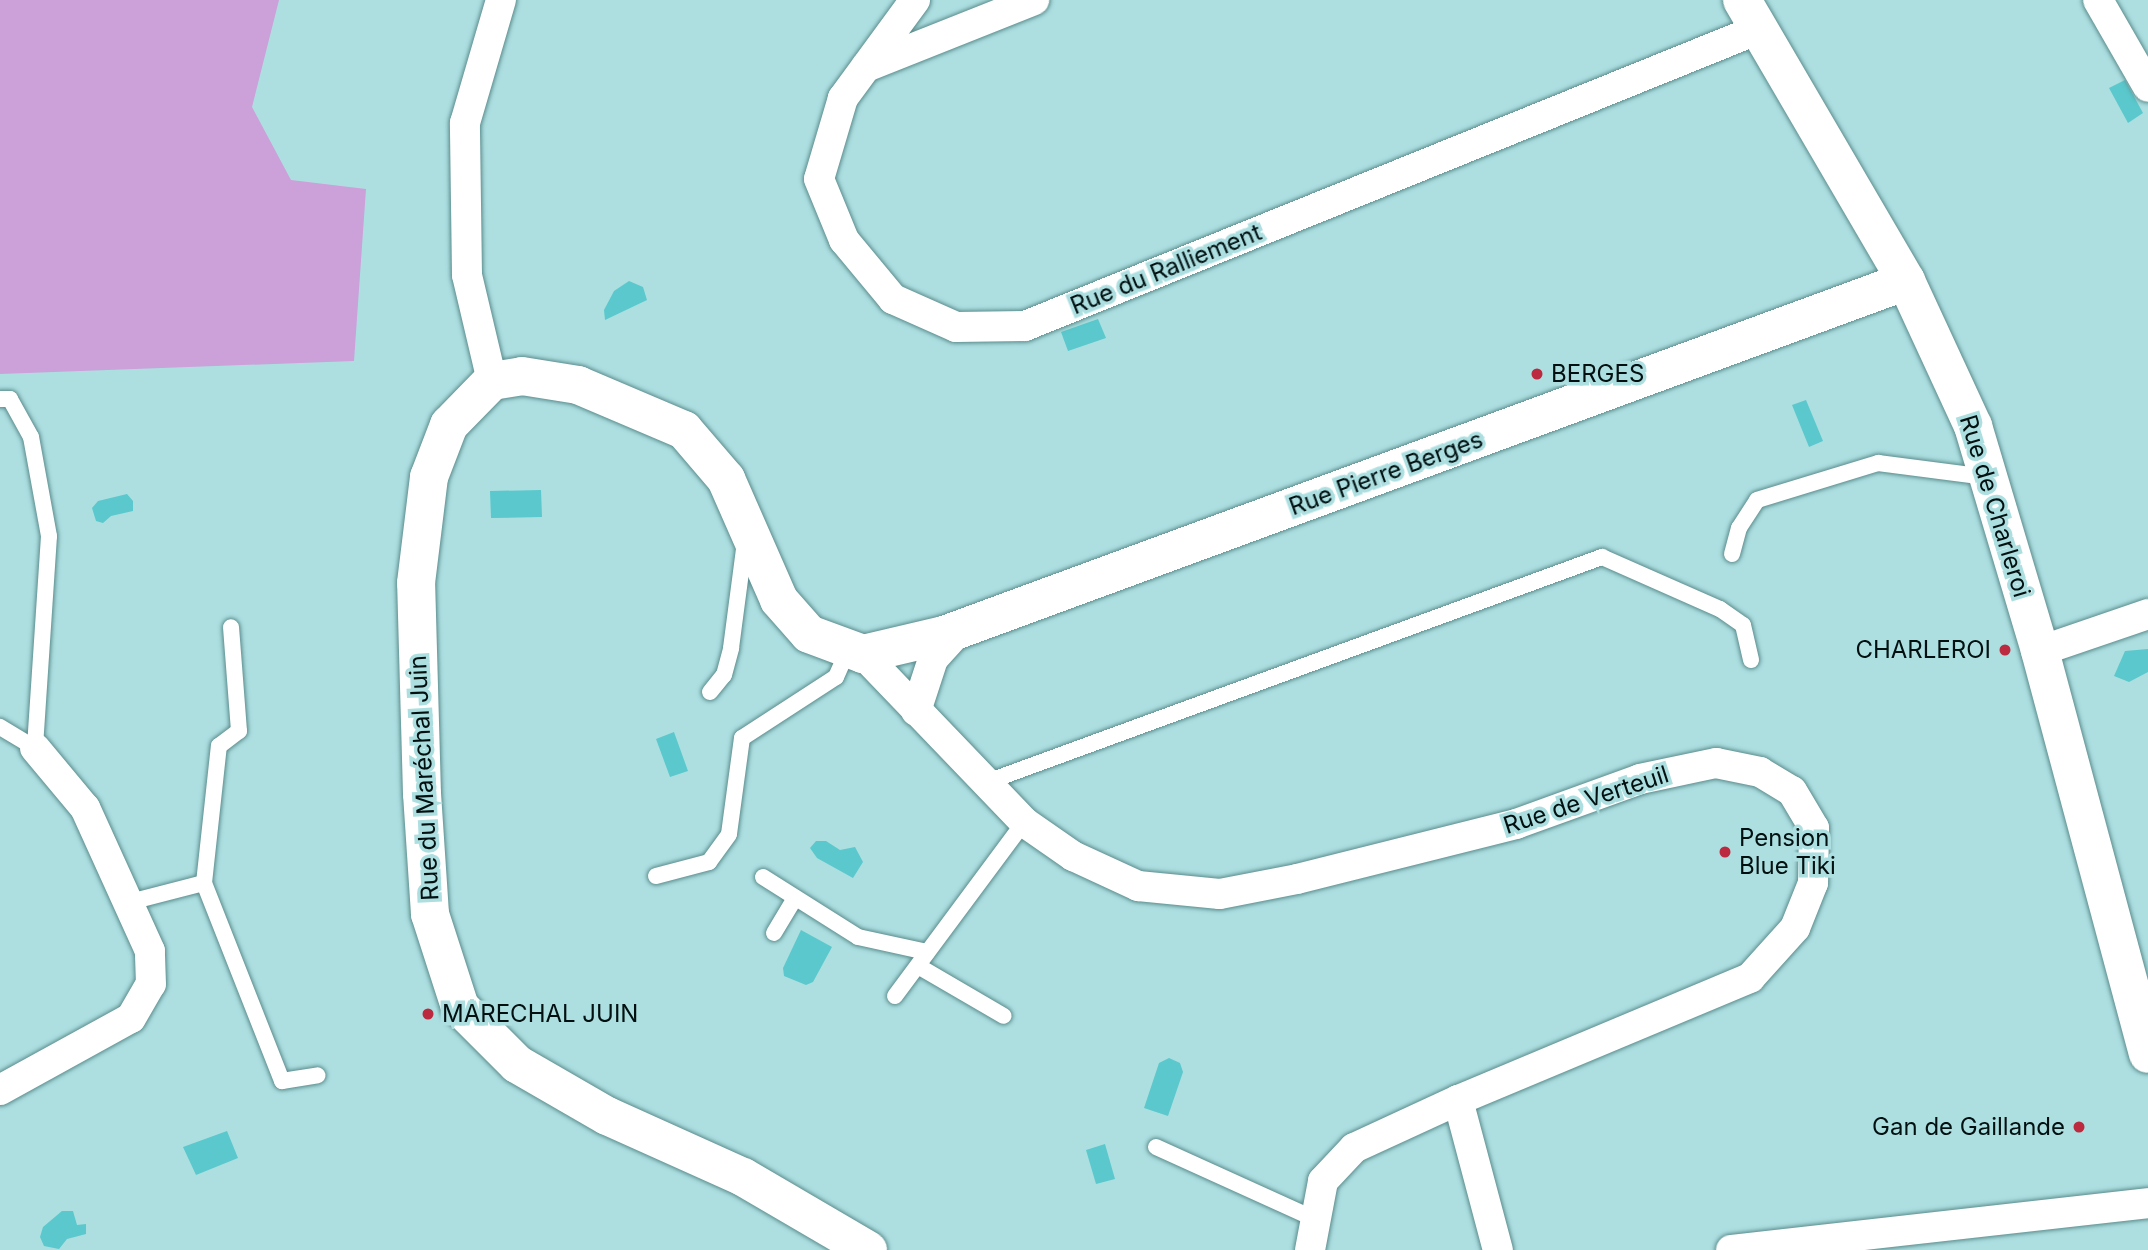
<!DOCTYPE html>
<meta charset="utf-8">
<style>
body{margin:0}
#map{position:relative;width:2148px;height:1250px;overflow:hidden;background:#addfe1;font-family:Inter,sans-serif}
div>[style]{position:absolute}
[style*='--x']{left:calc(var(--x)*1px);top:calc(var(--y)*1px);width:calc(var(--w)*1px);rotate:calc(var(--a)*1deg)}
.green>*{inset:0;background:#cca0d9}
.water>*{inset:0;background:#5ac8cc}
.roads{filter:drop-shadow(0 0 2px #5b8c8d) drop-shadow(0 0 2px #5b8c8d)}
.service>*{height:16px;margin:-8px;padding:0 8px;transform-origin:8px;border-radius:8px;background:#fff}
.minor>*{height:30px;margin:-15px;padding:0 15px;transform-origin:15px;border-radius:15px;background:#fff}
.tertiary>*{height:38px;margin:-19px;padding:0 19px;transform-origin:19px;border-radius:19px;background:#fff}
.dots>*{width:19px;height:19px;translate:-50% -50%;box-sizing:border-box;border:4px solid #addfe1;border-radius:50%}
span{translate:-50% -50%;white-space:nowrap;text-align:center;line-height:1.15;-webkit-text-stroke:7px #addfe1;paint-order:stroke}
.street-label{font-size:24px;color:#001011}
.poi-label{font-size:24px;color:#001011}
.left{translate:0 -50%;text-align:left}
.right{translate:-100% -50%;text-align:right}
</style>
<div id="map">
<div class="green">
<i style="clip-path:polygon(0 0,279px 0,252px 107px,291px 180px,366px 189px,354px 361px,0 374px)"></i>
</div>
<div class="water">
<i style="clip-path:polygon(2125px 80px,2143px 113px,2128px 123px,2109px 88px)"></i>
<i style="clip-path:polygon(629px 281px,643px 287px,647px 300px,605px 320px,604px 310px,614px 291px)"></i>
<i style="clip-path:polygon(1098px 319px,1106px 338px,1068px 351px,1061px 332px)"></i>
<i style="clip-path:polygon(1806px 400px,1823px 441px,1809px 447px,1792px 405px)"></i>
<i style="clip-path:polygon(541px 490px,542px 517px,491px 518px,490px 491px)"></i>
<i style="clip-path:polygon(127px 494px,133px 501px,133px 511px,111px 516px,103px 523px,96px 521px,92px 508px,98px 501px)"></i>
<i style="clip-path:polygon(2148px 649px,2148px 672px,2129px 682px,2114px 676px,2125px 651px)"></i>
<i style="clip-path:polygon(674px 732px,688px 771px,670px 777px,656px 739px)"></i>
<i style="clip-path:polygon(816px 841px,826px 841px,840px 850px,855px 847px,863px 862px,853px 878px,817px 858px,810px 848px)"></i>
<i style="clip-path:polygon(801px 930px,832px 947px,813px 982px,806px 985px,784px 976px,783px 968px)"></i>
<i style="clip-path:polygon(1169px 1058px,1180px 1063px,1183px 1072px,1168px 1116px,1144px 1108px,1159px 1063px)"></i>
<i style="clip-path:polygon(227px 1131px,238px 1158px,196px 1175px,183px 1147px)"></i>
<i style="clip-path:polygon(1105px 1144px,1115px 1179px,1096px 1184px,1086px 1150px)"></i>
<i style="clip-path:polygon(62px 1211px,73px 1211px,77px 1225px,86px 1224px,86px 1234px,67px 1239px,59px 1249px,44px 1246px,40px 1237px,43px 1227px)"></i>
</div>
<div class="roads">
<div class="service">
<i style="--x:0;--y:399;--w:10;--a:0"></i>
<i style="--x:10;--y:399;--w:43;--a:61.1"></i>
<i style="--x:31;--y:437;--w:101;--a:79.7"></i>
<i style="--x:49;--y:536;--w:212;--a:93.8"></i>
<i style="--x:35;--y:748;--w:41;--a:-149"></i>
<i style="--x:1732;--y:554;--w:27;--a:-75"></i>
<i style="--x:1739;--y:528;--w:33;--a:-57"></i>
<i style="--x:1757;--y:500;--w:127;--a:-17"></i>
<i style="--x:1878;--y:463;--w:109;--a:7.4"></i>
<i style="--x:710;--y:692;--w:22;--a:-51"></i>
<i style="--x:724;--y:675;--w:28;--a:-75"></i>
<i style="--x:731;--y:648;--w:107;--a:-82.5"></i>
<i style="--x:987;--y:782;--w:655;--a:-20.1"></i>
<i style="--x:1602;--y:557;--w:129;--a:23.8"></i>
<i style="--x:1720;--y:609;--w:28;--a:35"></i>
<i style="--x:1743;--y:625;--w:36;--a:77"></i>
<i style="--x:656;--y:876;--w:55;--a:-14.8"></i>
<i style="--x:709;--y:862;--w:34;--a:-54"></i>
<i style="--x:729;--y:834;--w:97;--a:-82.3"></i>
<i style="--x:742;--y:738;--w:112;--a:-33"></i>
<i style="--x:836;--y:677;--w:27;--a:-66"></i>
<i style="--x:763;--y:877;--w:112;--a:32.3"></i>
<i style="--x:858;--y:937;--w:71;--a:12.3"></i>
<i style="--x:204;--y:883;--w:138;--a:-83.8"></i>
<i style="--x:219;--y:746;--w:25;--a:-37"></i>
<i style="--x:239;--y:731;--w:104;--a:-94.4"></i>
<i style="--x:130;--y:902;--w:76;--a:-14.4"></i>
<i style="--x:204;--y:883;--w:213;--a:68.5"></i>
<i style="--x:282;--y:1081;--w:36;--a:-9"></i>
<i style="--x:774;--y:933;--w:41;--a:-59"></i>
<i style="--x:918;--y:966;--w:99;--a:30.2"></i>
<i style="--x:895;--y:996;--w:217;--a:-53.4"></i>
<i style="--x:1156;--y:1147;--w:175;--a:24.4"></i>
</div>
<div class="minor">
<i style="--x:915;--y:0;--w:122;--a:126.3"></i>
<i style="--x:843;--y:98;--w:84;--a:106.5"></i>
<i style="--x:819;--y:179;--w:66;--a:67.7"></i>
<i style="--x:844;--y:240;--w:77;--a:50.3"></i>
<i style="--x:893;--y:299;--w:69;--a:24"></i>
<i style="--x:956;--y:327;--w:69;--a:-0.8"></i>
<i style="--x:1025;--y:326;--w:792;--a:-22.03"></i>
<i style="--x:2098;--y:0;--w:100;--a:60.1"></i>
<i style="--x:866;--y:67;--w:181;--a:-21.7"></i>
<i style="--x:492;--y:381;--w:109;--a:-103.3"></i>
<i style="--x:467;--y:275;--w:152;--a:-90.8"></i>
<i style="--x:465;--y:123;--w:128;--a:-73.7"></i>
<i style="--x:2040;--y:651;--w:114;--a:-18.9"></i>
<i style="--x:863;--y:654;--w:233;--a:46.2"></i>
<i style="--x:1024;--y:822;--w:60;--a:34.8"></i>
<i style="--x:1073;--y:856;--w:72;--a:24.8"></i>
<i style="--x:1138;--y:886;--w:82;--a:5.6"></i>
<i style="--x:1220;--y:894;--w:78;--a:-11"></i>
<i style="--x:1297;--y:879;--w:226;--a:-14.1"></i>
<i style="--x:1516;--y:824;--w:132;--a:-19.9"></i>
<i style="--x:1640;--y:779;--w:78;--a:-11.9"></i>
<i style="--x:1716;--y:763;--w:45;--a:11.6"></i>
<i style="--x:1760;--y:772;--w:37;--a:31"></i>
<i style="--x:1792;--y:791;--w:43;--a:59.3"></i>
<i style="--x:1814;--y:828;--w:55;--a:91"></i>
<i style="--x:1813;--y:883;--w:48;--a:111.8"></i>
<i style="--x:1795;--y:928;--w:67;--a:132"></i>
<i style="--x:1750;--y:978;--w:316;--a:157.3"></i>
<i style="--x:1458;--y:1100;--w:155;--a:75.1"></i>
<i style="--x:916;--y:711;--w:55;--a:-71.9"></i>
<i style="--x:933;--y:659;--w:42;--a:-47.9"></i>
<i style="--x:0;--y:1090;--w:149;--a:-28.8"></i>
<i style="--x:131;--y:1018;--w:39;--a:-60"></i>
<i style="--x:151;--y:984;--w:33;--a:-92"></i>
<i style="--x:150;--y:951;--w:157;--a:-114.4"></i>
<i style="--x:85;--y:808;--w:78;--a:-129.8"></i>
<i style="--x:1310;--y:1250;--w:70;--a:-79.3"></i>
<i style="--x:1323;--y:1181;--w:45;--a:-46.8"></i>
<i style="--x:1354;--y:1148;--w:115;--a:-24.8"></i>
<i style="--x:1731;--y:1250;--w:420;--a:-6.4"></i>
</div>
<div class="tertiary">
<i style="--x:1742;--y:0;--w:325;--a:59.7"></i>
<i style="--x:1906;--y:281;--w:160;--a:65.2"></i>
<i style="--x:1973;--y:426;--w:235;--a:73.4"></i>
<i style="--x:2040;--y:651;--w:417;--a:75"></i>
<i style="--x:868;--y:1250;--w:145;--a:-149.7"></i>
<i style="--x:743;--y:1177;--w:149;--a:-155.8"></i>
<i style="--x:607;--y:1116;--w:104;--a:-150"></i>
<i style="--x:517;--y:1064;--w:81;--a:-135"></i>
<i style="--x:460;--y:1007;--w:98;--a:-107.9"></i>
<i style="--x:430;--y:914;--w:120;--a:-93.8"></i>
<i style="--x:422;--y:794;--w:211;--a:-91.6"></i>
<i style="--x:416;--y:583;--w:107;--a:-83"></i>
<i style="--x:429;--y:477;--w:56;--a:-69"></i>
<i style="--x:449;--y:425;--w:62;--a:-45.7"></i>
<i style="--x:492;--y:381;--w:30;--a:-9"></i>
<i style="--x:522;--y:376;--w:57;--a:9.1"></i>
<i style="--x:578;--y:385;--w:115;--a:23"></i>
<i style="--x:684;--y:430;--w:65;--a:49.4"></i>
<i style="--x:726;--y:479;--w:132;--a:66.3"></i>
<i style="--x:779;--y:600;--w:45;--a:48.6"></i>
<i style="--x:809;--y:634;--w:58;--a:20.3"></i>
<i style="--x:863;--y:654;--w:83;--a:-13.2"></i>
<i style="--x:944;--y:635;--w:1025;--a:-20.2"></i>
</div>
</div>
<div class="dots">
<i style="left:1537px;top:374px;background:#bb2a3f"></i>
<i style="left:2005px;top:650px;background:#bb2a3f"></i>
<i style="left:1725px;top:852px;background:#bb2a3f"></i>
<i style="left:428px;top:1014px;background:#bb2a3f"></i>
<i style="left:2079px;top:1127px;background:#bb2a3f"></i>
</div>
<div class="street-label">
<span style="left:1166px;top:269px;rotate:-22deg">Rue du Ralliement</span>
<span style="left:1386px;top:473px;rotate:-20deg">Rue Pierre Berges</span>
<span style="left:1995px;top:506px;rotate:73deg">Rue de Charleroi</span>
<span style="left:424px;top:778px;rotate:-93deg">Rue du Maréchal Juin</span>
<span style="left:1586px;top:800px;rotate:-18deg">Rue de Verteuil</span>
</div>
<div class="poi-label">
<span class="left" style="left:1551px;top:374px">BERGES</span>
<span class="right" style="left:1991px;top:650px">CHARLEROI</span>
<span class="left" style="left:1739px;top:852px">Pension<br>Blue Tiki</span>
<span class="left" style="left:442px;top:1014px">MARECHAL JUIN</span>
<span class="right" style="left:2065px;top:1127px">Gan de Gaillande</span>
</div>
</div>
